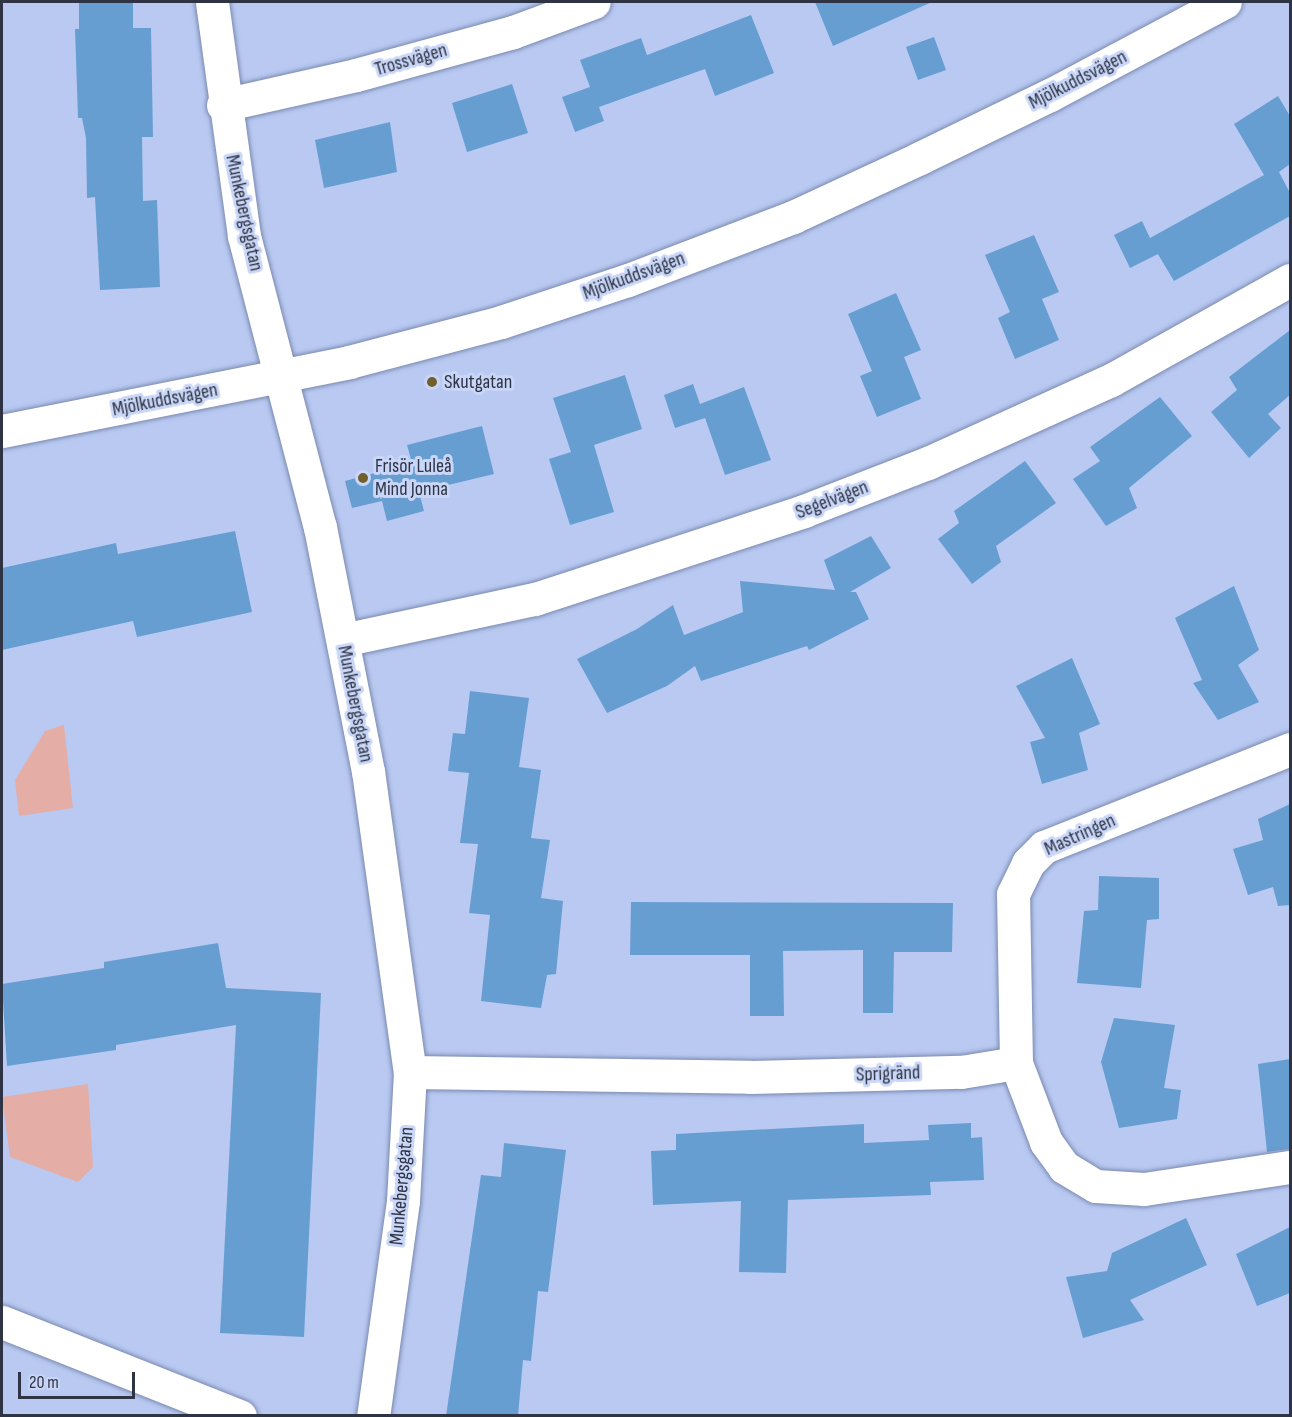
<!DOCTYPE html>
<meta charset="utf-8">
<style>
body{margin:0}
#map{position:relative;width:1292px;height:1417px;overflow:hidden;background:#b9c9f2;font-family:"Sofia Sans Condensed",sans-serif}
div>[style]{position:absolute}
[style*='--x']{left:calc(var(--x)*1px);top:calc(var(--y)*1px);width:calc(var(--w)*1px);rotate:calc(var(--a)*1deg)}
.green>*{inset:0;background:#e4ada5}
.building>*{inset:0;background:#679ed2}
.roads{filter:drop-shadow(0 0 2px #7a89af) drop-shadow(0 0 2px #7a89af)}
.minor>*{height:33px;margin:-16.5px;padding:0 16.5px;transform-origin:16.5px;border-radius:16.5px;background:#fff}
.tertiary>*{height:33px;margin:-16.5px;padding:0 16.5px;transform-origin:16.5px;border-radius:16.5px;background:#fff}
.dots>*{width:16px;height:16px;translate:-50% -50%;box-sizing:border-box;border:3px solid #c9d6f7;border-radius:50%}
span{translate:-50% -50%;white-space:nowrap;text-align:center;line-height:1.15;-webkit-text-stroke:6px #c9d6f7;paint-order:stroke}
.street-label{font-size:20px;color:#2e3444}
.poi-label{font-size:20px;color:#2e3444}
.left{translate:0 -50%;text-align:left}
.frame{position:absolute;inset:0;border:3px solid #2e3444;pointer-events:none}
.scale{position:absolute;left:18px;top:1372px;width:117px;height:27px;box-sizing:border-box;border:3px solid #2e3444;border-top:0;padding-left:8px;font-size:18px;line-height:21px;white-space:nowrap;color:#2e3444;-webkit-text-stroke:4px #c9d6f7;paint-order:stroke}
</style>
<div id="map">
<div class="green">
<i style="clip-path:polygon(64px 725px,73px 808px,19px 816px,15px 780px,45px 731px)"></i>
<i style="clip-path:polygon(88px 1084px,93px 1167px,78px 1182px,10px 1157px,2px 1097px)"></i>
</div>
<div class="building">
<i style="clip-path:polygon(79px 2px,133px 2px,133px 28px,151px 28px,153px 137px,142px 137px,143px 201px,157px 200px,160px 287px,100px 290px,95px 197px,87px 198px,86px 138px,82px 118px,78px 118px,75px 29px,79px 29px)"></i>
<i style="clip-path:polygon(815px 2px,932px 2px,833px 46px)"></i>
<i style="clip-path:polygon(751px 15px,774px 73px,715px 96px,705px 69px,599px 107px,604px 121px,575px 132px,562px 97px,590px 87px,580px 60px,641px 38px,647px 55px)"></i>
<i style="clip-path:polygon(934px 37px,946px 70px,918px 80px,906px 47px)"></i>
<i style="clip-path:polygon(512px 84px,528px 133px,467px 152px,452px 103px)"></i>
<i style="clip-path:polygon(1278px 96px,1290px 116px,1290px 164px,1279px 172px,1290px 193px,1290px 216px,1174px 281px,1156px 251px,1158px 254px,1130px 268px,1114px 235px,1142px 221px,1150px 238px,1264px 175px,1234px 124px)"></i>
<i style="clip-path:polygon(390px 122px,397px 172px,324px 188px,315px 140px)"></i>
<i style="clip-path:polygon(1034px 235px,1059px 292px,1042px 299px,1059px 340px,1015px 359px,998px 318px,1010px 312px,985px 255px)"></i>
<i style="clip-path:polygon(896px 293px,921px 350px,904px 357px,921px 399px,877px 417px,860px 376px,872px 371px,848px 314px)"></i>
<i style="clip-path:polygon(1290px 330px,1290px 395px,1268px 414px,1281px 428px,1249px 458px,1211px 412px,1237px 390px,1229px 377px)"></i>
<i style="clip-path:polygon(625px 375px,642px 429px,594px 445px,614px 512px,570px 525px,549px 459px,571px 452px,553px 398px)"></i>
<i style="clip-path:polygon(693px 384px,700px 404px,744px 387px,771px 460px,725px 475px,705px 418px,675px 428px,664px 395px)"></i>
<i style="clip-path:polygon(1160px 397px,1192px 436px,1129px 488px,1137px 508px,1106px 526px,1073px 479px,1100px 461px,1090px 447px)"></i>
<i style="clip-path:polygon(482px 426px,494px 474px,419px 492px,424px 511px,387px 521px,382px 501px,352px 508px,345px 481px,412px 463px,407px 445px)"></i>
<i style="clip-path:polygon(1025px 461px,1056px 503px,996px 546px,1001px 562px,972px 584px,938px 539px,959px 523px,954px 511px)"></i>
<i style="clip-path:polygon(235px 531px,252px 612px,137px 637px,133px 621px,2px 650px,2px 568px,116px 543px,118px 554px)"></i>
<i style="clip-path:polygon(871px 536px,891px 568px,850px 592px,856px 592px,869px 619px,809px 650px,807px 646px,701px 681px,695px 666px,667px 686px,607px 713px,577px 659px,637px 629px,673px 605px,684px 635px,743px 612px,740px 581px,835px 590px,824px 560px)"></i>
<i style="clip-path:polygon(1234px 586px,1259px 650px,1238px 665px,1259px 702px,1218px 720px,1193px 683px,1202px 680px,1175px 618px)"></i>
<i style="clip-path:polygon(1072px 658px,1100px 724px,1079px 733px,1088px 770px,1042px 784px,1030px 742px,1045px 738px,1016px 686px)"></i>
<i style="clip-path:polygon(470px 691px,529px 698px,519px 767px,541px 770px,531px 838px,550px 840px,541px 898px,563px 901px,556px 974px,547px 975px,541px 1008px,481px 1001px,490px 915px,469px 913px,478px 844px,460px 843px,469px 773px,448px 771px,453px 733px,465px 734px)"></i>
<i style="clip-path:polygon(1290px 804px,1290px 905px,1278px 906px,1273px 887px,1248px 895px,1233px 849px,1263px 840px,1258px 819px)"></i>
<i style="clip-path:polygon(1099px 876px,1159px 878px,1159px 919px,1147px 920px,1141px 988px,1077px 983px,1084px 911px,1098px 910px)"></i>
<i style="clip-path:polygon(631px 902px,953px 903px,952px 952px,894px 952px,893px 1013px,863px 1013px,863px 950px,783px 951px,784px 1016px,750px 1016px,750px 955px,630px 955px)"></i>
<i style="clip-path:polygon(218px 943px,226px 988px,321px 993px,304px 1337px,220px 1333px,236px 1025px,116px 1045px,116px 1050px,7px 1066px,2px 984px,104px 968px,104px 962px)"></i>
<i style="clip-path:polygon(1114px 1018px,1175px 1025px,1164px 1088px,1181px 1090px,1177px 1119px,1119px 1128px,1101px 1062px)"></i>
<i style="clip-path:polygon(1290px 1059px,1290px 1149px,1267px 1152px,1258px 1064px)"></i>
<i style="clip-path:polygon(971px 1123px,971px 1138px,982px 1137px,984px 1180px,930px 1182px,931px 1195px,788px 1200px,786px 1273px,739px 1272px,741px 1201px,653px 1205px,651px 1151px,676px 1150px,676px 1134px,864px 1124px,864px 1143px,929px 1140px,928px 1125px)"></i>
<i style="clip-path:polygon(504px 1143px,566px 1150px,548px 1292px,538px 1291px,531px 1361px,523px 1360px,518px 1416px,446px 1416px,481px 1175px,501px 1177px)"></i>
<i style="clip-path:polygon(1186px 1218px,1207px 1265px,1130px 1300px,1144px 1320px,1083px 1338px,1066px 1277px,1107px 1271px,1112px 1253px)"></i>
<i style="clip-path:polygon(1290px 1227px,1290px 1293px,1257px 1306px,1236px 1254px)"></i>
</div>
<div class="roads">
<div class="minor">
<i style="--x:212;--y:2;--w:236;--a:82.2"></i>
<i style="--x:244;--y:236;--w:301;--a:75.4"></i>
<i style="--x:320;--y:527;--w:249;--a:78.9"></i>
<i style="--x:368;--y:771;--w:304;--a:82.1"></i>
<i style="--x:410;--y:1072;--w:129;--a:93.1"></i>
<i style="--x:403;--y:1201;--w:217;--a:97.9"></i>
<i style="--x:223;--y:105;--w:136;--a:-12.7"></i>
<i style="--x:356;--y:75;--w:163;--a:-15.3"></i>
<i style="--x:513;--y:32;--w:86;--a:-20.3"></i>
<i style="--x:343;--y:640;--w:196;--a:-12.1"></i>
<i style="--x:535;--y:599;--w:283;--a:-18.1"></i>
<i style="--x:804;--y:511;--w:133;--a:-21.2"></i>
<i style="--x:928;--y:463;--w:201;--a:-24.4"></i>
<i style="--x:1111;--y:380;--w:205;--a:-29.2"></i>
<i style="--x:1016;--y:1063;--w:169;--a:-91"></i>
<i style="--x:1013;--y:894;--w:34;--a:-64"></i>
<i style="--x:1028;--y:863;--w:23;--a:-45"></i>
<i style="--x:1044;--y:847;--w:265;--a:-21.7"></i>
<i style="--x:410;--y:1072;--w:340;--a:0.8"></i>
<i style="--x:750;--y:1077;--w:211;--a:-1.4"></i>
<i style="--x:961;--y:1072;--w:56;--a:-9.3"></i>
<i style="--x:1016;--y:1063;--w:85;--a:69.2"></i>
<i style="--x:1046;--y:1142;--w:31;--a:54"></i>
<i style="--x:1064;--y:1167;--w:37;--a:31"></i>
<i style="--x:1096;--y:1186;--w:48;--a:3.6"></i>
<i style="--x:1144;--y:1189;--w:148;--a:-8.6"></i>
<i style="--x:2;--y:1322;--w:256;--a:21.6"></i>
</div>
<div class="tertiary">
<i style="--x:2;--y:431;--w:354;--a:-11.2"></i>
<i style="--x:349;--y:362;--w:157;--a:-14.7"></i>
<i style="--x:501;--y:322;--w:134;--a:-18.3"></i>
<i style="--x:628;--y:280;--w:177;--a:-20.9"></i>
<i style="--x:793;--y:217;--w:140;--a:-24.9"></i>
<i style="--x:920;--y:158;--w:144;--a:-25.9"></i>
<i style="--x:1050;--y:95;--w:198;--a:-28"></i>
</div>
</div>
<div class="dots">
<i style="left:432px;top:382px;background:#725f2e"></i>
<i style="left:363px;top:478px;background:#725f2e"></i>
</div>
<div class="street-label">
<span style="left:411px;top:60px;rotate:-16deg">Trossvägen</span>
<span style="left:1078px;top:80px;rotate:-27deg">Mjölkuddsvägen</span>
<span style="left:244px;top:213px;rotate:78deg">Munkebergsgatan</span>
<span style="left:634px;top:276px;rotate:-20deg">Mjölkuddsvägen</span>
<span style="left:165px;top:400px;rotate:-11deg">Mjölkuddsvägen</span>
<span style="left:832px;top:500px;rotate:-21deg">Segelvägen</span>
<span style="left:355px;top:704px;rotate:79deg">Munkebergsgatan</span>
<span style="left:1080px;top:835px;rotate:-24deg">Mastringen</span>
<span style="left:888px;top:1074px;rotate:-2deg">Sprigränd</span>
<span style="left:402px;top:1186px;rotate:-85deg">Munkebergsgatan</span>
</div>
<div class="poi-label">
<span class="left" style="left:444px;top:382px">Skutgatan</span>
<span class="left" style="left:375px;top:478px">Frisör Luleå<br>Mind Jonna</span>
</div>
<div class="frame"></div>
<div class="scale">20 m</div>
</div>
